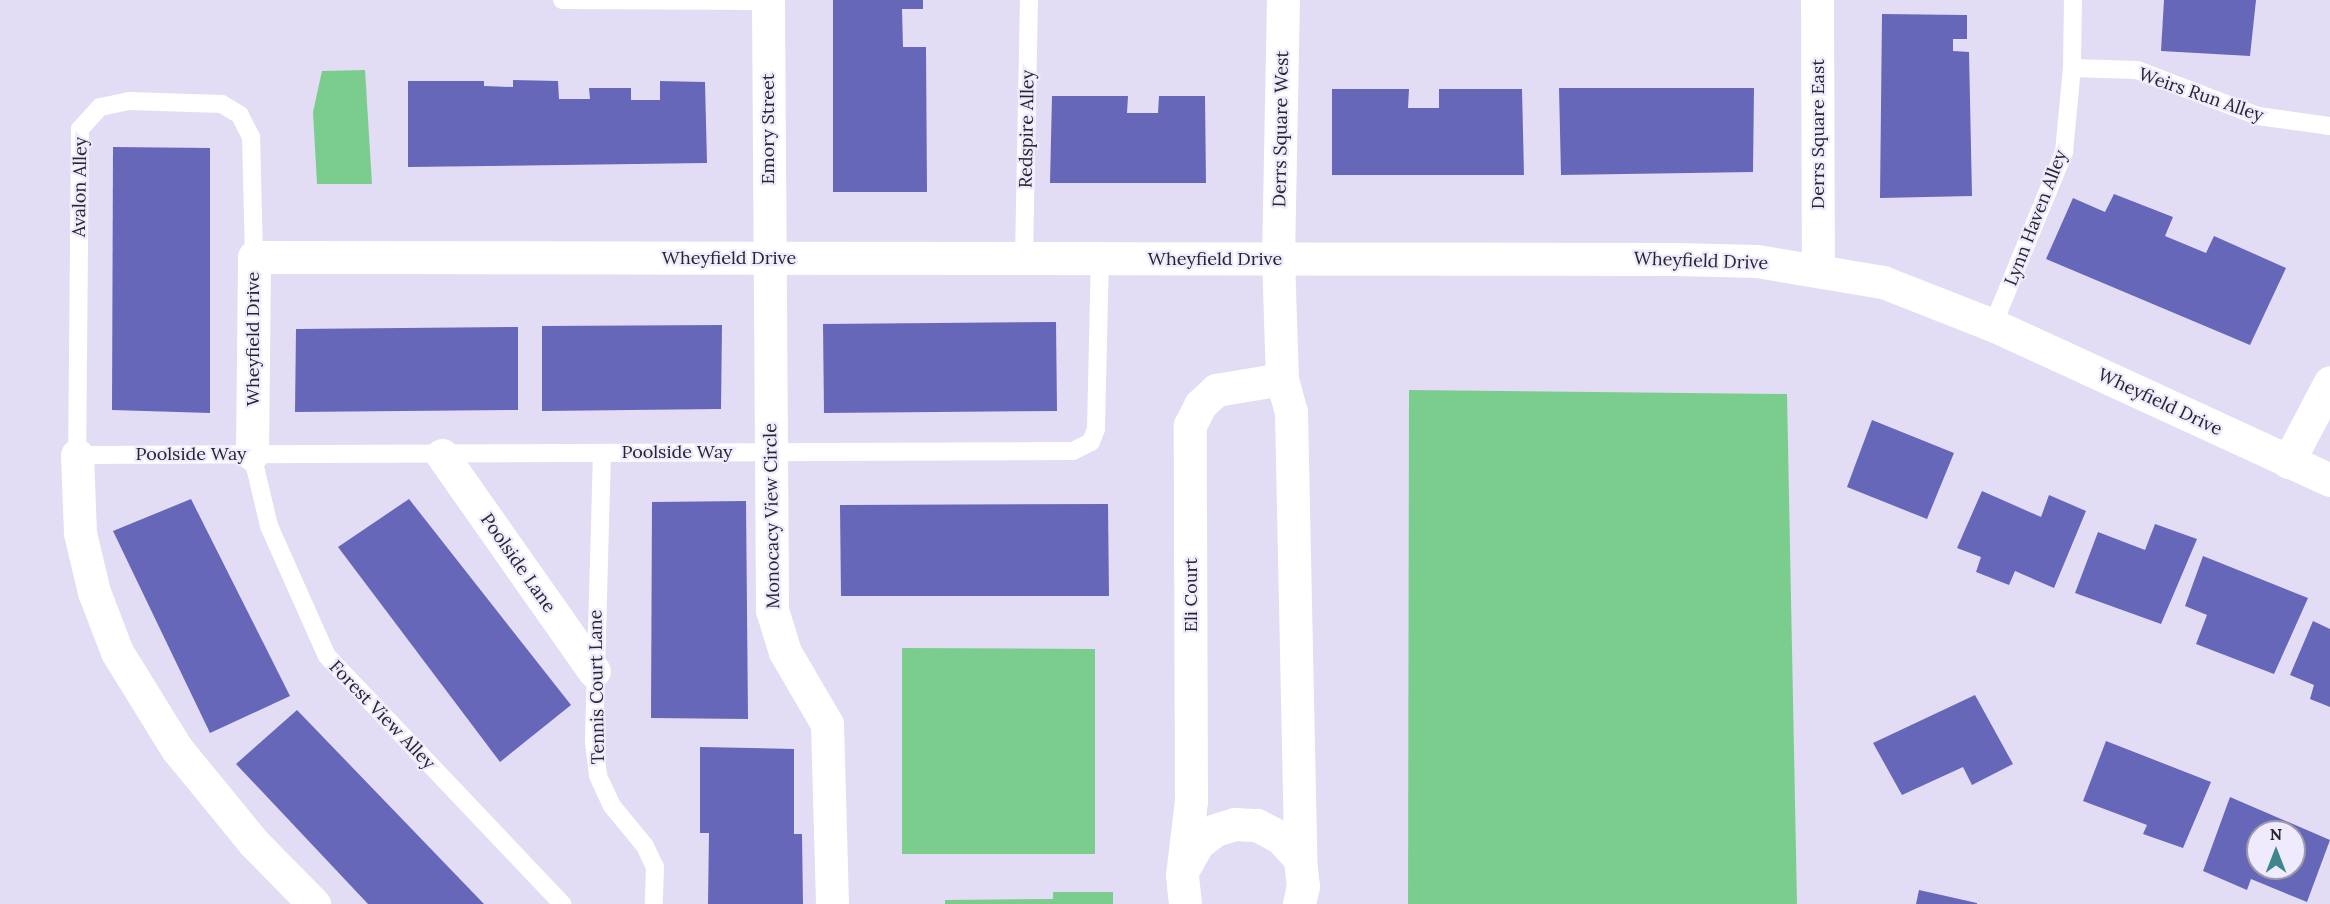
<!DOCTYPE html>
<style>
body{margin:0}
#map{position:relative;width:2330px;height:904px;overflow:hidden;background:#e2ddf4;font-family:Lora,serif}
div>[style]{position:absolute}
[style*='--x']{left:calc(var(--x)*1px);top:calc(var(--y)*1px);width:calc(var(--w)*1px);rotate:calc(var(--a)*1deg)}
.green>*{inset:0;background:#7bcd8e}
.building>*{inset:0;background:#6767b9}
.lane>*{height:18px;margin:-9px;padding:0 9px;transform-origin:9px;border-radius:9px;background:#fff}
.street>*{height:33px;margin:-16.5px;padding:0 16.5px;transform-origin:16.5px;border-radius:16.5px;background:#fff}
span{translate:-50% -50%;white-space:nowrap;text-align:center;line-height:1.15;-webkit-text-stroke:4.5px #efebfd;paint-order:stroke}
.street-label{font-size:18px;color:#27252d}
.north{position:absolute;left:2246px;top:820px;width:60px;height:60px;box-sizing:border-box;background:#efebfd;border:2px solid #9f9caa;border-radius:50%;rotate:0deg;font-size:16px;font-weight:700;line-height:24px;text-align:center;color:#27252d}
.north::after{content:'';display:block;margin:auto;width:21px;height:27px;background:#3e858e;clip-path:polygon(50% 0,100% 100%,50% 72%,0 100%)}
</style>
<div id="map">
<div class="green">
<i style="clip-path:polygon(365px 70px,372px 184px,317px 184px,313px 112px,322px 71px)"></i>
<i style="clip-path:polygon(1409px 390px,1787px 394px,1797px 904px,1408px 904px)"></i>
<i style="clip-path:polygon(902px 648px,1095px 649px,1095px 854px,902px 854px)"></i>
<i style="clip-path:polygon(1053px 892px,1113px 892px,1113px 904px,945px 904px,945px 900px,1053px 899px)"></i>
</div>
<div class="building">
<i style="clip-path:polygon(833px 0,923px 0,923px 9px,902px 9px,903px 47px,926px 47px,927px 192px,833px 192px)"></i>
<i style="clip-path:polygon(2164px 0,2256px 0,2250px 56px,2161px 51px)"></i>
<i style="clip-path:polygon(1882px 14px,1967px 15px,1967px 39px,1953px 39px,1953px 51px,1969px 52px,1972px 196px,1880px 198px)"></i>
<i style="clip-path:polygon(513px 80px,558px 81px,559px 99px,590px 99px,589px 88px,631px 88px,631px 100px,660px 100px,660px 81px,705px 82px,707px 163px,408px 167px,408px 81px,484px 81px,484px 86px,513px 87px)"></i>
<i style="clip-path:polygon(1559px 88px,1754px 88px,1753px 172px,1561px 175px)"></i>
<i style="clip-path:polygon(1332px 89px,1409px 89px,1408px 108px,1439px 108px,1439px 89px,1522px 89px,1524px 175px,1332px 175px)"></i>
<i style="clip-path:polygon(1052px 96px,1128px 96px,1127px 113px,1158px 113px,1159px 96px,1205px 96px,1206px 183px,1050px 183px)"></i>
<i style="clip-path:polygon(113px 147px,210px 148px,210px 413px,112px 410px)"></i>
<i style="clip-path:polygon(2114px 194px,2173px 217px,2165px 236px,2206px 253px,2214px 236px,2286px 268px,2250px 345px,2046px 259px,2073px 198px,2105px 212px)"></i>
<i style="clip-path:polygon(1056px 322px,1057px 411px,824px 413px,823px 324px)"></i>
<i style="clip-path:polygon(722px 325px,721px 409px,542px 411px,542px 326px)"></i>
<i style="clip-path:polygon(518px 327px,518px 410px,295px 412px,296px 329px)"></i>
<i style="clip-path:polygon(1872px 420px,1954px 453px,1927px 519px,1847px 487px)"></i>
<i style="clip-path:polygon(1982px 491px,2041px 517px,2049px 495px,2086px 511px,2054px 588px,2015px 571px,2009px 585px,1976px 572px,1981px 557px,1957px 548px)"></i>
<i style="clip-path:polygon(191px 499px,290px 696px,210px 733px,113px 531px)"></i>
<i style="clip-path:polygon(409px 499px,571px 705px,500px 762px,338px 547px)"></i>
<i style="clip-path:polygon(746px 501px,748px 719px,651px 718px,652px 502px)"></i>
<i style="clip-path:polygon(1108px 504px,1109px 596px,841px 596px,840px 505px)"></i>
<i style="clip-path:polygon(2155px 524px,2197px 539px,2161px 624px,2075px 593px,2098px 532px,2145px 550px)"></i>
<i style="clip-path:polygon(2203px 556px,2308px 598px,2274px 674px,2196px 644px,2207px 615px,2185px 606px)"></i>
<i style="clip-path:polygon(2313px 621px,2330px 629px,2330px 707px,2310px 699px,2314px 685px,2290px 675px)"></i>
<i style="clip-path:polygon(1975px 695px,2013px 764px,1972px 785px,1963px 767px,1902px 795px,1873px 743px)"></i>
<i style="clip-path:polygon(297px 710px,484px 904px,368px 904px,236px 764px)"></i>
<i style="clip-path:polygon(2106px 741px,2211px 782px,2183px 848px,2143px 834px,2147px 825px,2083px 801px)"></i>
<i style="clip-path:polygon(700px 747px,794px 749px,794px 834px,802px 834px,803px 904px,708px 904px,709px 833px,700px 833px)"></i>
<i style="clip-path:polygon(evenodd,2230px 797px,2330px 840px,2307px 902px,2251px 879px,2247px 890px,2203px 871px,2230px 797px,2258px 832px,2294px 832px,2294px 868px,2258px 868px,2258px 832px)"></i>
<i style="clip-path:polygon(1919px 890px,1977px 903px,1977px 904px,1916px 904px)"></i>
</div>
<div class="lane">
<i style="--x:562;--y:0;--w:206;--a:0.3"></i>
<i style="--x:2072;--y:68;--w:65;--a:1.8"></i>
<i style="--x:2137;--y:70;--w:129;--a:20.8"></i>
<i style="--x:2258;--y:116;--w:73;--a:7.9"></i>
<i style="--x:254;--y:257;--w:120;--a:-91.4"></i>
<i style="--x:251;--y:137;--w:25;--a:-117"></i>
<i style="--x:240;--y:115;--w:21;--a:-149"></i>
<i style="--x:222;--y:104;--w:93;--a:-178.2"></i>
<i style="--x:129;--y:101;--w:30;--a:168"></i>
<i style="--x:100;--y:107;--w:30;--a:132"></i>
<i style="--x:80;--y:129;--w:326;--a:90.5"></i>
<i style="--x:77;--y:455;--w:996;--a:-0.23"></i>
<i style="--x:1073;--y:451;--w:20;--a:-27"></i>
<i style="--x:1091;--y:442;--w:14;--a:-69"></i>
<i style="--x:1096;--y:429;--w:170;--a:-88.7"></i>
<i style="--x:1024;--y:258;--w:258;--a:-88.9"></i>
<i style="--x:1993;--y:325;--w:187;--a:-67.7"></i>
<i style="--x:2064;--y:152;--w:84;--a:-84.6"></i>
<i style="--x:2072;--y:68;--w:68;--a:-89.2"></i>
<i style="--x:602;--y:453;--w:289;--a:91.6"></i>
<i style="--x:594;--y:742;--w:34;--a:83"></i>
<i style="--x:598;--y:776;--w:33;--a:65"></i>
<i style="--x:612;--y:806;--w:52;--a:50.5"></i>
<i style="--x:645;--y:846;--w:23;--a:65"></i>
<i style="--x:655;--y:867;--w:37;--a:92"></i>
<i style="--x:252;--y:454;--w:74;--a:76.7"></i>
<i style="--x:269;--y:526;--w:142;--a:66"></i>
<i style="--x:327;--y:656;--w:342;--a:46.5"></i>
</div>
<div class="street">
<i style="--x:768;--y:0;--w:610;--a:89.62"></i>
<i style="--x:772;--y:610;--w:44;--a:72.8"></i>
<i style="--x:785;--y:652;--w:83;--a:59.7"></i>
<i style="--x:827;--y:724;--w:180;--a:88.4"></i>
<i style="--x:1817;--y:0;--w:268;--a:89.8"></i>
<i style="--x:1282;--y:379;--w:120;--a:-91.9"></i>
<i style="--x:1278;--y:259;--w:259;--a:-88.9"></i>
<i style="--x:252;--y:454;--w:197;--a:-89.4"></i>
<i style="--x:254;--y:257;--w:1424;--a:0.08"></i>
<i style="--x:1678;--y:259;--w:79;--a:1.5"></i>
<i style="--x:1757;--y:261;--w:128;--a:9.5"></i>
<i style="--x:1883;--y:282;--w:118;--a:21.4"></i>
<i style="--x:1993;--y:325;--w:371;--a:24.7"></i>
<i style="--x:77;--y:455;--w:78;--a:87.8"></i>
<i style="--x:80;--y:533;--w:61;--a:76.7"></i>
<i style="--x:94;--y:592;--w:64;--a:69"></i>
<i style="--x:117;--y:652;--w:114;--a:58.3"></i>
<i style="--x:177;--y:749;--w:122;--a:50.7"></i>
<i style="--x:254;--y:843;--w:86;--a:45.5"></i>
<i style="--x:442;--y:455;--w:264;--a:54.9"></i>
<i style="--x:2288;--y:462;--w:90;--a:-62.3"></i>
<i style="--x:1184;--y:868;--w:29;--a:-61"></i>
<i style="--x:1198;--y:843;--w:21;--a:-37"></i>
<i style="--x:1215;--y:830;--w:21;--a:-17"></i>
<i style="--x:1235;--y:824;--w:22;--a:3"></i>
<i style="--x:1257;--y:825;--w:27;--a:28"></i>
<i style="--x:1281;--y:838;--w:28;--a:48"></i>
<i style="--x:1300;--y:859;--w:27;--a:84"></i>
<i style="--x:1303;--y:886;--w:18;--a:103"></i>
<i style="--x:1185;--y:904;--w:29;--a:-96"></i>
<i style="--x:1182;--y:875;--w:75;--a:-83.1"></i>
<i style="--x:1191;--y:801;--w:376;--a:-90.2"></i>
<i style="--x:1190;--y:425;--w:22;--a:-63"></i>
<i style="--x:1200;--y:405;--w:22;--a:-43"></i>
<i style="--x:1216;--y:390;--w:67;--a:-9.5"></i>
<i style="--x:1282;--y:379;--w:34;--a:75"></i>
<i style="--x:1291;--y:412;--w:447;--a:88.8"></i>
</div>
<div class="street-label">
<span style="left:2201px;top:95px;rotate:19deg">Weirs Run Alley</span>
<span style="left:768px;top:129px;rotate:-90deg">Emory Street</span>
<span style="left:1027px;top:129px;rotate:-89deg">Redspire Alley</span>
<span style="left:1281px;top:129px;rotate:-89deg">Derrs Square West</span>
<span style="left:1818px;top:134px;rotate:-90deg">Derrs Square East</span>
<span style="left:80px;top:187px;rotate:-89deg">Avalon Alley</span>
<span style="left:2036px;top:218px;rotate:-69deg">Lynn Haven Alley</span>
<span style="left:729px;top:258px">Wheyfield Drive</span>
<span style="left:1215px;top:259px">Wheyfield Drive</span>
<span style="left:1701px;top:261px;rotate:2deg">Wheyfield Drive</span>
<span style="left:253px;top:339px;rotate:-90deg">Wheyfield Drive</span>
<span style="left:2160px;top:402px;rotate:25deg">Wheyfield Drive</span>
<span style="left:677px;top:452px">Poolside Way</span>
<span style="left:191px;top:454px">Poolside Way</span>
<span style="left:772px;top:516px;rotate:-91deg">Monocacy View Circle</span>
<span style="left:518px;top:563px;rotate:55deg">Poolside Lane</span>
<span style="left:1191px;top:595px;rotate:-90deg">Eli Court</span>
<span style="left:597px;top:687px;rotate:-91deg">Tennis Court Lane</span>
<span style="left:382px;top:715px;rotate:46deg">Forest View Alley</span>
</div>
<div class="north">N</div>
</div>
